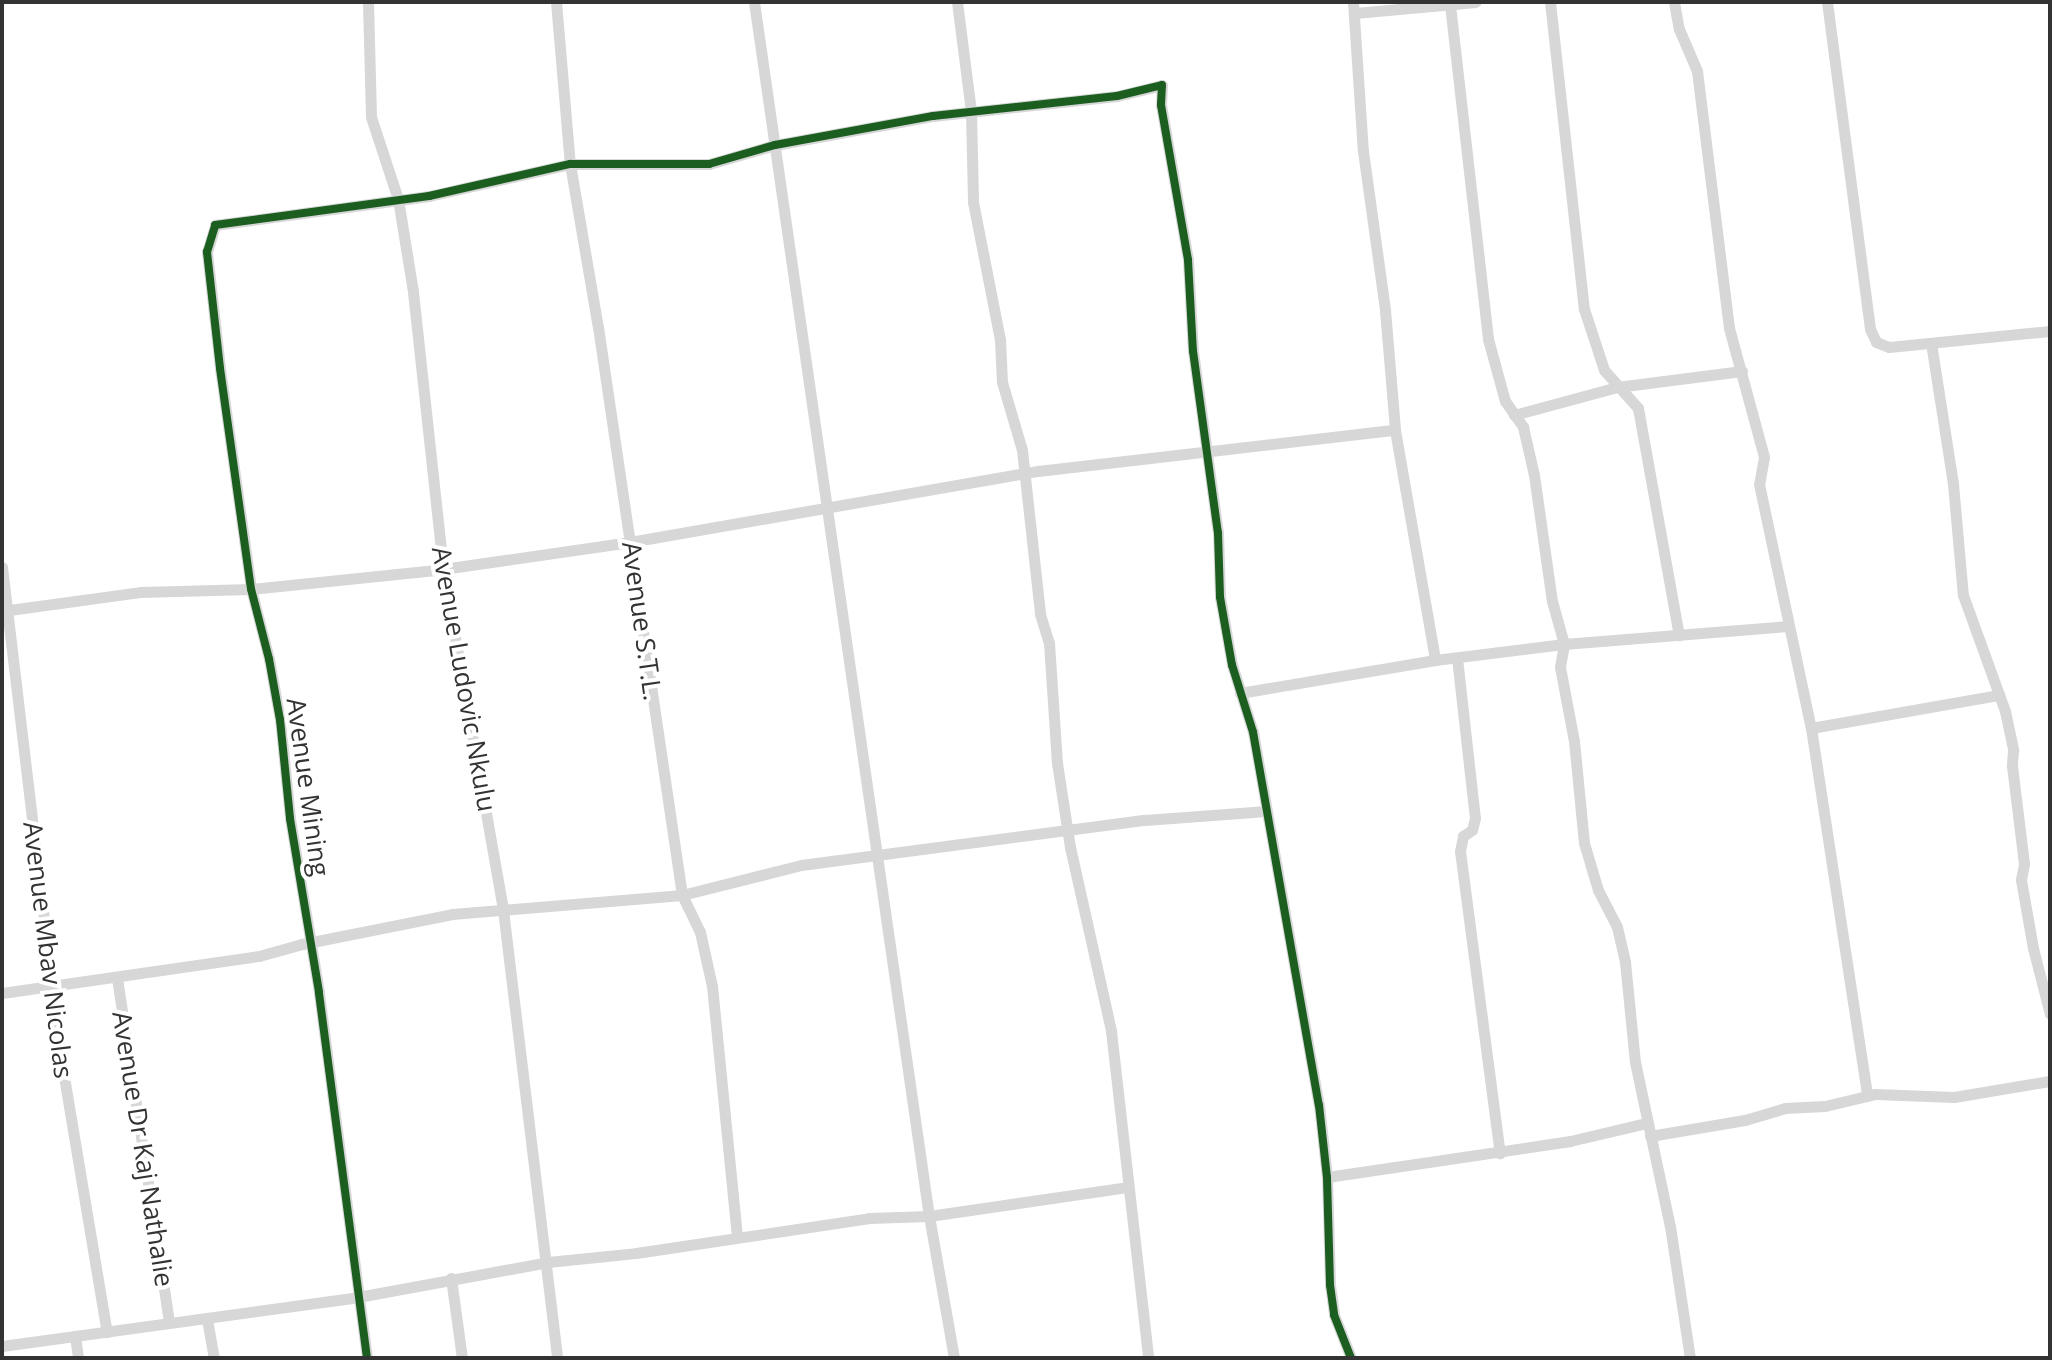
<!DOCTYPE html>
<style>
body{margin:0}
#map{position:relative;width:2052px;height:1360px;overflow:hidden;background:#fff;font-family:"Open Sans",sans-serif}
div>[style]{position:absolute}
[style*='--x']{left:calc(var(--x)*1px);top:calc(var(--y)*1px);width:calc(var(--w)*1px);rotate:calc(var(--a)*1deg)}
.street>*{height:11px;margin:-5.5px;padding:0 5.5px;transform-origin:5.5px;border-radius:5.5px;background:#d7d7d7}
.cycleway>*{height:8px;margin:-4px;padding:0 4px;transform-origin:4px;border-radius:4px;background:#1b5e20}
span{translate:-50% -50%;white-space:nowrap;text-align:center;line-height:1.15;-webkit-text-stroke:8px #fff;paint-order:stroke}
.street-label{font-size:26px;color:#333}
.frame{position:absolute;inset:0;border:4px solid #333;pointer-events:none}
</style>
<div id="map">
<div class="street">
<i style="--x:368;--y:2;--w:115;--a:88.5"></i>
<i style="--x:371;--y:117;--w:86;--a:71.8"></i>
<i style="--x:398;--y:199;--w:94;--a:80.8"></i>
<i style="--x:413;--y:292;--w:279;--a:83.8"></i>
<i style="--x:443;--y:569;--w:346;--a:80"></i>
<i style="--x:503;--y:910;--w:451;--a:83.1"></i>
<i style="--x:556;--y:2;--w:163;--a:85.1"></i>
<i style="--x:570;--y:164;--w:165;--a:80.3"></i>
<i style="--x:598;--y:327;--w:574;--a:81.59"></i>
<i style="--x:682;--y:895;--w:41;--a:64.1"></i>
<i style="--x:700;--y:932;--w:55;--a:77.5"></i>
<i style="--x:712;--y:986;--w:252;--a:84.3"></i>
<i style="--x:754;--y:2;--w:1227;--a:81.8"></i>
<i style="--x:929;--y:1216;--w:144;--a:80"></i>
<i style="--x:957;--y:2;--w:111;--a:82.7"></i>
<i style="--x:971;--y:112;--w:90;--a:88.7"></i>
<i style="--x:973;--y:202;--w:141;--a:78.9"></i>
<i style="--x:1000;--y:340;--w:42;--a:87.3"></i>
<i style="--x:1002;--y:382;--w:71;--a:73.6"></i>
<i style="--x:1022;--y:450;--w:165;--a:83.7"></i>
<i style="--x:1040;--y:614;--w:30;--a:73"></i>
<i style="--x:1049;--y:643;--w:120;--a:86.2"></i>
<i style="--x:1057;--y:763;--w:85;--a:81.2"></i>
<i style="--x:1070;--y:847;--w:189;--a:77.4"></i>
<i style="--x:1111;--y:1031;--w:329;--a:83.5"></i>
<i style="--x:1353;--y:2;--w:149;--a:86.2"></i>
<i style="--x:1363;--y:151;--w:161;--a:82.1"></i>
<i style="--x:1385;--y:310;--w:120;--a:85.2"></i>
<i style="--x:1395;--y:430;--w:233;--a:80.1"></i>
<i style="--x:1550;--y:2;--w:309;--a:83.7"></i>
<i style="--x:1584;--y:309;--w:64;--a:71.8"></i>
<i style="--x:1604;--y:370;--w:51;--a:48.2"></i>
<i style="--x:1638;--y:408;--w:231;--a:79.8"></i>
<i style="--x:1674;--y:2;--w:27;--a:80"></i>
<i style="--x:1679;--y:29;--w:46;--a:66.8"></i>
<i style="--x:1697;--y:71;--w:259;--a:82.9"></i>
<i style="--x:1729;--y:328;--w:134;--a:74.8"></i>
<i style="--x:1764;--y:457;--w:27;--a:100"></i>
<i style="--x:1759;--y:484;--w:249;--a:78"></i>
<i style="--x:1811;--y:728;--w:372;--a:81.3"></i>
<i style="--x:1827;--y:2;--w:330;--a:82.5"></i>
<i style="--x:1870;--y:329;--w:14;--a:65"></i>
<i style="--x:1876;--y:342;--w:14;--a:21"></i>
<i style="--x:1889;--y:347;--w:162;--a:-5.7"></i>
<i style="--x:1450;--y:5;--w:336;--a:83.5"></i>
<i style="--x:1488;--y:339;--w:64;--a:74.7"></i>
<i style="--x:1505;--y:401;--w:32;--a:55"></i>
<i style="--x:1523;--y:427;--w:49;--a:77.1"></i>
<i style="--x:1534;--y:475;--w:127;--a:81.9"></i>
<i style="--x:1552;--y:601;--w:45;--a:74.4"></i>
<i style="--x:1564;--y:644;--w:23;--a:100"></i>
<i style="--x:1560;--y:667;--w:75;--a:79.3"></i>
<i style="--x:1574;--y:741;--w:102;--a:84.4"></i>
<i style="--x:1584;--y:843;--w:49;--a:73.4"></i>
<i style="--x:1598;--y:890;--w:42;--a:62.8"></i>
<i style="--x:1617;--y:927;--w:36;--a:77"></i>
<i style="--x:1625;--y:962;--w:100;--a:84.3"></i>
<i style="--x:1635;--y:1062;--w:168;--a:78"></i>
<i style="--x:1670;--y:1226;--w:134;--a:81.4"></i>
<i style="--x:1355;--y:13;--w:121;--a:-5.2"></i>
<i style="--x:1931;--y:343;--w:143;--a:81.1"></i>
<i style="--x:1953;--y:484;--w:111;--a:84.9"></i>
<i style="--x:1963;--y:595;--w:123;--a:70.1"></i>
<i style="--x:2005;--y:711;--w:40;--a:78"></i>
<i style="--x:2013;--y:750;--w:16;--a:94"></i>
<i style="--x:2012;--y:766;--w:99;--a:83"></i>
<i style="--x:2024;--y:864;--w:16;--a:101"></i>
<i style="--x:2021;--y:880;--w:69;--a:80"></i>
<i style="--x:2033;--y:948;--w:68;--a:75.6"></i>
<i style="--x:1514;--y:415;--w:107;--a:-15.2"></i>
<i style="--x:1617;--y:387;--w:126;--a:-7.3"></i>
<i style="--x:2;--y:567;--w:382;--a:83.2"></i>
<i style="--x:47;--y:946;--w:41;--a:87.2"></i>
<i style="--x:49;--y:987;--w:350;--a:80.5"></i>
<i style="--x:2;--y:611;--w:139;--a:-7.8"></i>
<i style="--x:140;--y:592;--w:111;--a:-1.5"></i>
<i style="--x:251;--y:589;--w:193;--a:-5.9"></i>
<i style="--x:443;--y:569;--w:189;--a:-8.2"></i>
<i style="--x:630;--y:542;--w:414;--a:-9.9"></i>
<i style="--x:1038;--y:471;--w:359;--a:-6.6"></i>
<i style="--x:1457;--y:658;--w:161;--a:83.6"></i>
<i style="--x:1475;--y:818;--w:12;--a:104"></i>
<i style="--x:1472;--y:830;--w:11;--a:146"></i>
<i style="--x:1463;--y:836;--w:15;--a:101"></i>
<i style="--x:1460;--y:851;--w:305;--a:82.5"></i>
<i style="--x:1240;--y:693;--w:198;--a:-9.6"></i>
<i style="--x:1435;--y:660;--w:130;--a:-7.1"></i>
<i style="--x:1564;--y:644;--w:225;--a:-4.6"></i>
<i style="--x:1811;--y:728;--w:191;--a:-10"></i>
<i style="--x:117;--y:978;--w:346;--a:81.4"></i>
<i style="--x:2;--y:993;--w:260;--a:-8.2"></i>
<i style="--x:259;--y:956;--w:45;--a:-15.6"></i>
<i style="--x:302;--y:944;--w:153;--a:-11.3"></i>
<i style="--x:452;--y:914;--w:231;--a:-4.7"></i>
<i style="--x:682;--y:895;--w:123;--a:-14.1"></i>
<i style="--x:801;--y:865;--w:347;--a:-7.5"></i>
<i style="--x:1145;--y:820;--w:122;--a:-4.2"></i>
<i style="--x:1650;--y:1136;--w:96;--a:-9.6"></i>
<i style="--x:1745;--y:1120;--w:42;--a:-16.7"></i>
<i style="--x:1785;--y:1108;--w:40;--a:-2.9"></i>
<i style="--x:1825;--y:1106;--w:51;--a:-13.5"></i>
<i style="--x:1875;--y:1094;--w:79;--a:2.2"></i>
<i style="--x:1954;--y:1097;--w:97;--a:-9.5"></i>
<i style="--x:1327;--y:1177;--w:246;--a:-8.4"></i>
<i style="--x:1570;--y:1141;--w:79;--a:-13.2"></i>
<i style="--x:451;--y:1278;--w:81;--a:82.2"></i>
<i style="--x:207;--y:1319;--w:40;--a:80"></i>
<i style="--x:75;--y:1336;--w:22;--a:82"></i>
<i style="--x:2;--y:1346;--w:359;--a:-7.8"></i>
<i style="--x:358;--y:1297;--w:193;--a:-10.4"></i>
<i style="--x:548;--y:1262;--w:88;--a:-5.8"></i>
<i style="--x:636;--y:1253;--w:236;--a:-8.5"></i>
<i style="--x:869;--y:1218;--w:60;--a:-1.9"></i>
<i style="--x:929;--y:1216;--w:200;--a:-8.3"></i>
<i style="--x:367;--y:1358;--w:369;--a:-97.5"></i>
<i style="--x:319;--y:992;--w:176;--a:-99.5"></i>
<i style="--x:290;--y:818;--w:99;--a:-95.8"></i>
<i style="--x:280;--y:720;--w:62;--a:-100.2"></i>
<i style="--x:269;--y:659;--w:72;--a:-104.4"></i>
<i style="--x:251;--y:589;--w:223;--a:-98"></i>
<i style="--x:220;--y:368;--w:117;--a:-96.4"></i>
<i style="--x:207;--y:252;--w:28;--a:-73"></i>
<i style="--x:215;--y:225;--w:216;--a:-7.7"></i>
<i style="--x:429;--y:196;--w:145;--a:-12.8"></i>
<i style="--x:570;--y:164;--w:139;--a:0"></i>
<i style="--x:709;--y:164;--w:69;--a:-16.1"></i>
<i style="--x:775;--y:145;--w:161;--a:-10.4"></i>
<i style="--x:933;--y:116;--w:185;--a:-6.2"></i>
<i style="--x:1117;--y:96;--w:46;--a:-13.7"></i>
<i style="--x:1162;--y:85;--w:20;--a:93"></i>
<i style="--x:1161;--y:105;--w:157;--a:80.1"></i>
<i style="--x:1188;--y:260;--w:91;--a:86.9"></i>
<i style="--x:1193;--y:351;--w:184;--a:82.2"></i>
<i style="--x:1218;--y:533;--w:64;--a:88.2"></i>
<i style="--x:1220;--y:597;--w:69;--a:80"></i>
<i style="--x:1232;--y:665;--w:70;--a:72.6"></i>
<i style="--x:1253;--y:732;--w:379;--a:80"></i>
<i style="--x:1319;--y:1105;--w:72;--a:83.7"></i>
<i style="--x:1327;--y:1177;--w:108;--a:88.4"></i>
<i style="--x:1330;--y:1285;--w:30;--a:82"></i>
<i style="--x:1334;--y:1315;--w:46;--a:68.4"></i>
</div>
<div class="cycleway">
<i style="--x:367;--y:1358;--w:369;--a:-97.5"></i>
<i style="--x:319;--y:992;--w:176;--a:-99.5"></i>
<i style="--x:290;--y:818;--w:99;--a:-95.8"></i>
<i style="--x:280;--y:720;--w:62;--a:-100.2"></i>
<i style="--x:269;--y:659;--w:72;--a:-104.4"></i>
<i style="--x:251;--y:589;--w:223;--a:-98"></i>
<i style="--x:220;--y:368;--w:117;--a:-96.4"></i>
<i style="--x:207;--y:252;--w:28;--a:-73"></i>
<i style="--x:215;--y:225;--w:216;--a:-7.7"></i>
<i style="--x:429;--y:196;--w:145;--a:-12.8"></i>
<i style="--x:570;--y:164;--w:139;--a:0"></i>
<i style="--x:709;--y:164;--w:69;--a:-16.1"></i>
<i style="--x:775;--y:145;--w:161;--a:-10.4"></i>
<i style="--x:933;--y:116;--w:185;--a:-6.2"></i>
<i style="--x:1117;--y:96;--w:46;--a:-13.7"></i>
<i style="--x:1162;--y:85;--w:20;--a:93"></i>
<i style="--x:1161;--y:105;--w:157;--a:80.1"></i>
<i style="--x:1188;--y:260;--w:91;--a:86.9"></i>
<i style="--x:1193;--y:351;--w:184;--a:82.2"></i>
<i style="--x:1218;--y:533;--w:64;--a:88.2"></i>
<i style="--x:1220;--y:597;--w:69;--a:80"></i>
<i style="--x:1232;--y:665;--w:70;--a:72.6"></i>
<i style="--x:1253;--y:732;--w:379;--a:80"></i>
<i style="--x:1319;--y:1105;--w:72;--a:83.7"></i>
<i style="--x:1327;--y:1177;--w:108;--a:88.4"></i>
<i style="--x:1330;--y:1285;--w:30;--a:82"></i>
<i style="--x:1334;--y:1315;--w:46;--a:68.4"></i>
</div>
<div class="street-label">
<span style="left:642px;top:621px;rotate:82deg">Avenue S.T.L.</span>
<span style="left:464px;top:679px;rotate:80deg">Avenue Ludovic Nkulu</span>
<span style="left:308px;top:787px;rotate:82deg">Avenue Mining</span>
<span style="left:48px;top:950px;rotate:83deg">Avenue Mbav Nicolas</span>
<span style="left:143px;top:1149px;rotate:81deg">Avenue Dr Kaj Nathalie</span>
</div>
<div class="frame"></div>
</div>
